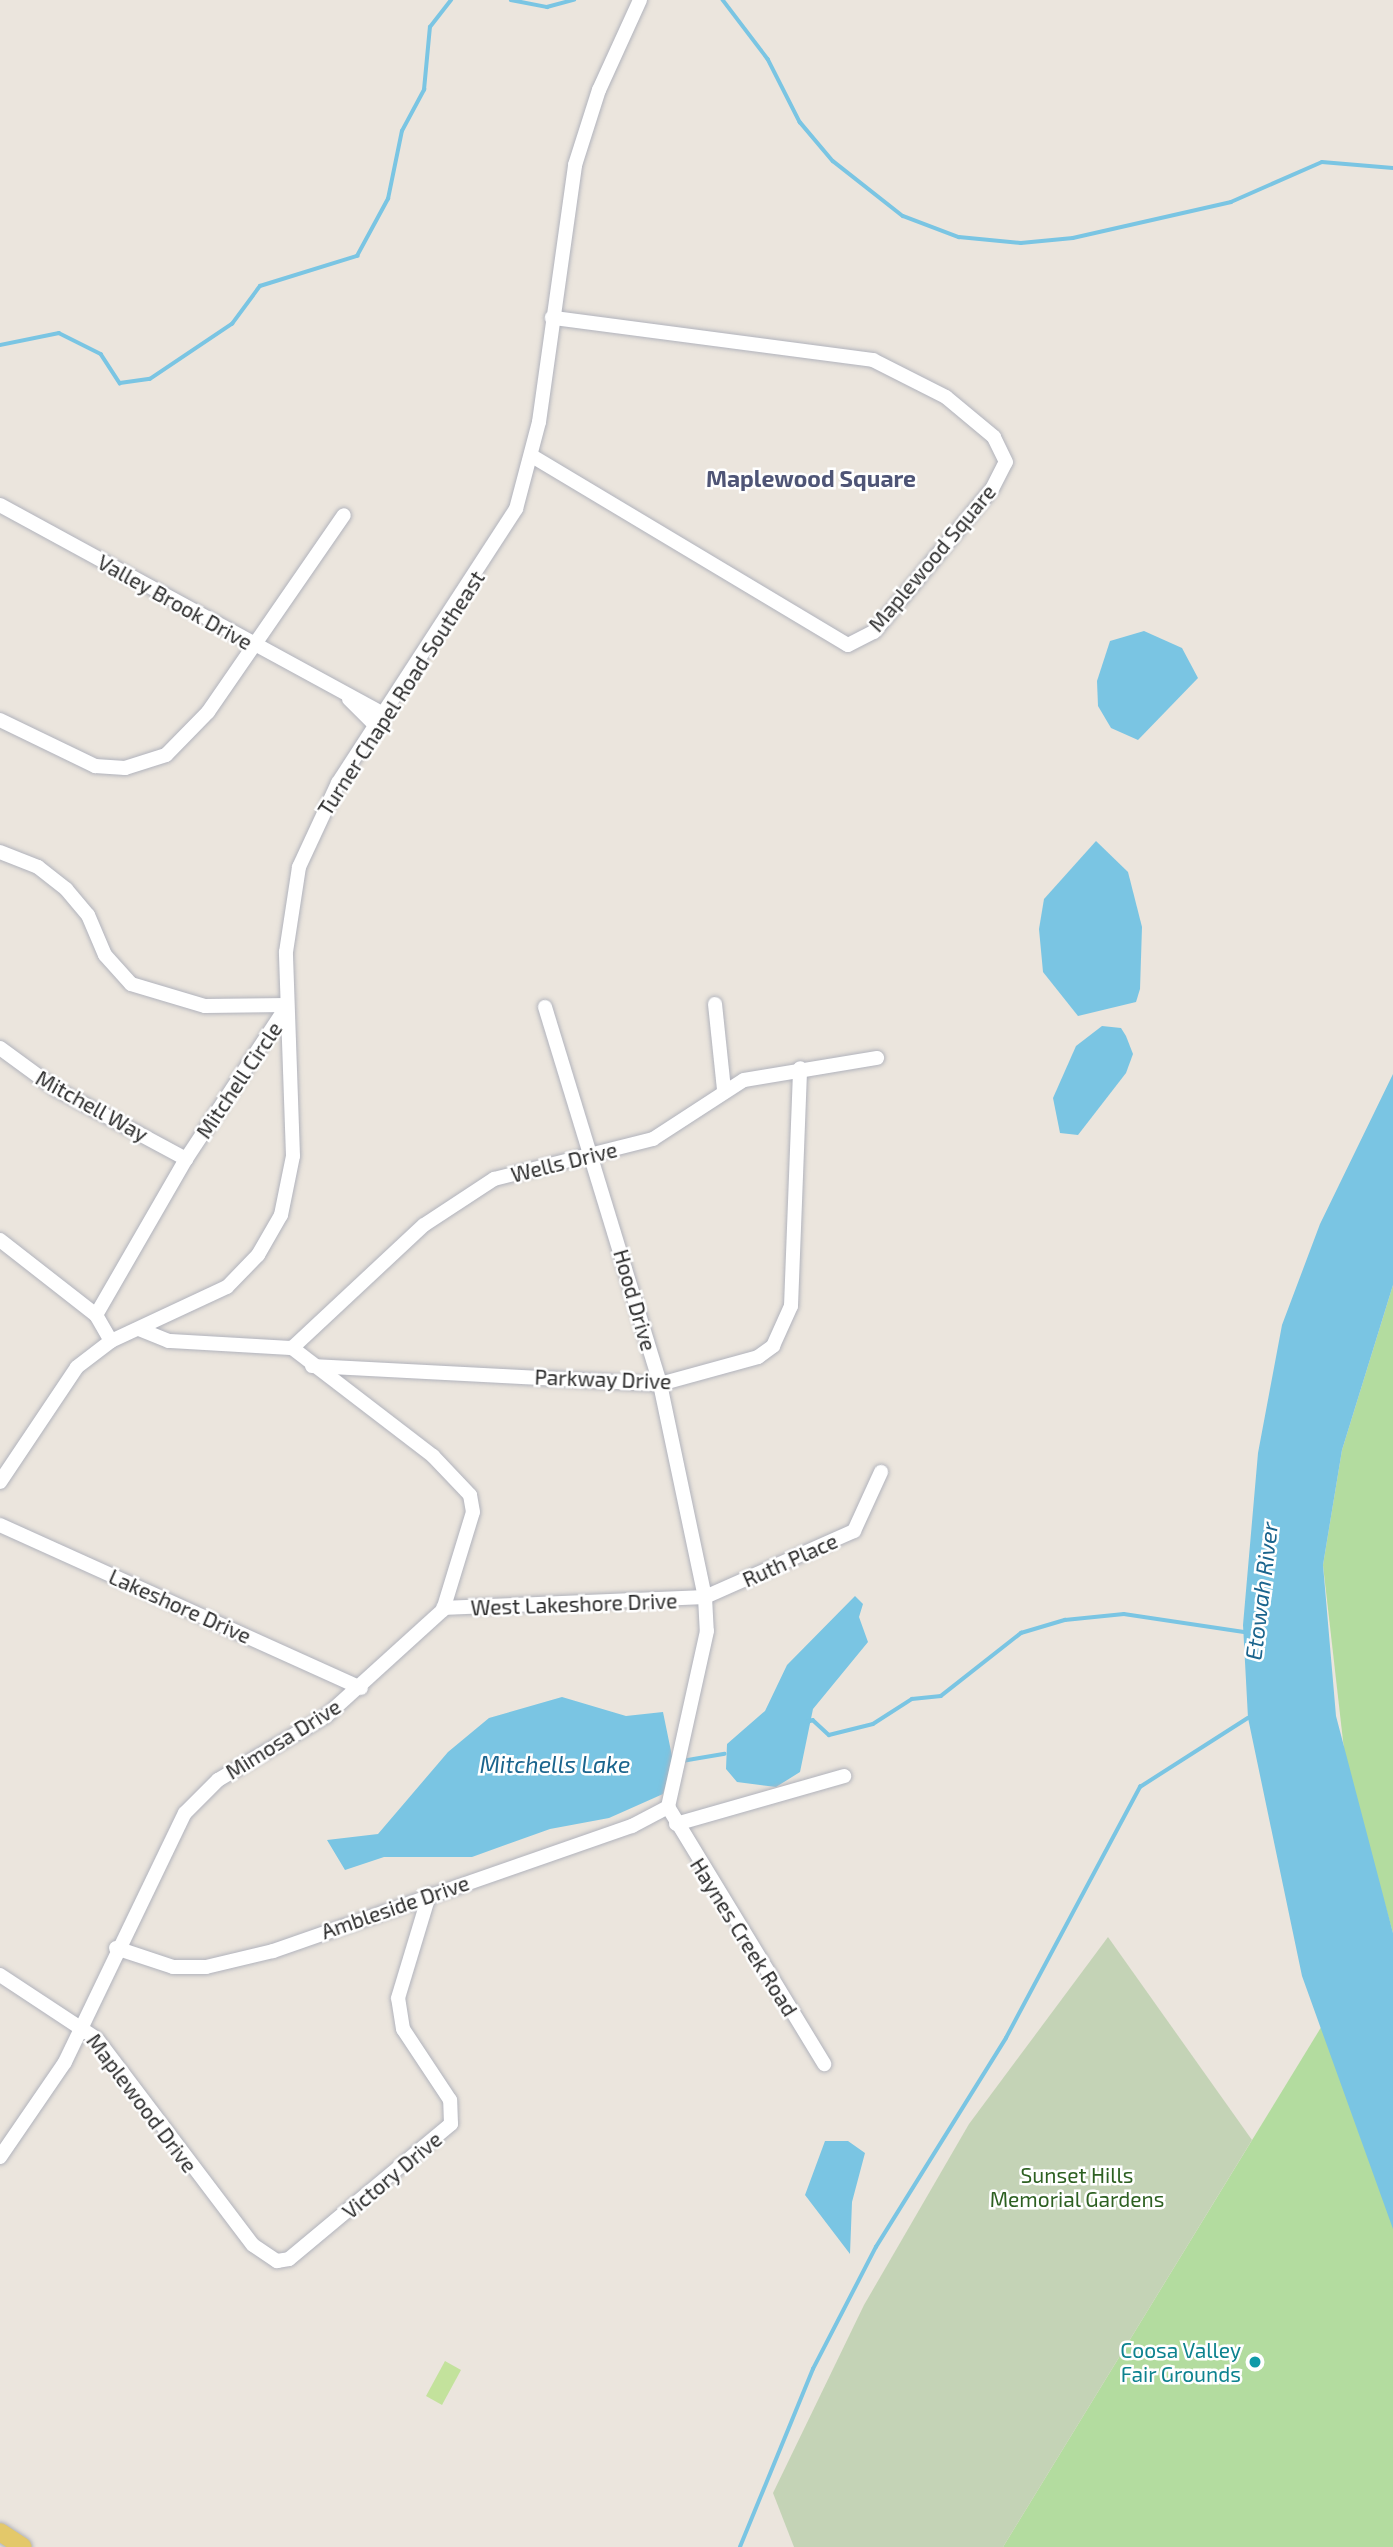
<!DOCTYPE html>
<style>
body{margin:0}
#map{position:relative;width:1393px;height:2547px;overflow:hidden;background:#ebe5dd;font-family:"Exo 2",sans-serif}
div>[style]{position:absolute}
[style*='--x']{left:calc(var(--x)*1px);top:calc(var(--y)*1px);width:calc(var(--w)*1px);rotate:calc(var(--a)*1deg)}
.green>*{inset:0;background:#b3dc9f}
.cemetery>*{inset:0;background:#c4d3b6}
.pitch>*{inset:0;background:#c3e29c}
.water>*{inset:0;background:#7ac5e3}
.stream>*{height:3.5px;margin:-1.75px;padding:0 1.75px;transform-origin:1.75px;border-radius:1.75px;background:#7ac5e3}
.roads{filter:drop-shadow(0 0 2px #b1b3bc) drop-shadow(0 0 2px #b1b3bc)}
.minor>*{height:14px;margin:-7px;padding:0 7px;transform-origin:7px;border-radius:7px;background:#fff}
.major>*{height:18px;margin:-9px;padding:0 9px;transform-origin:9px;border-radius:9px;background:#e3c86a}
.dots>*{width:19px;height:19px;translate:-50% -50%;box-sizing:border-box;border:4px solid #fff;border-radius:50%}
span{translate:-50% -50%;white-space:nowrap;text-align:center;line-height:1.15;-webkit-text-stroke:5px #fff;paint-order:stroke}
.street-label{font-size:21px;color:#2a2a2a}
.park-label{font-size:21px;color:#2d6021}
.culture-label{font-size:21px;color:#0d838f}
.right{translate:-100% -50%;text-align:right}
.neighbourhood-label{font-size:23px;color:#4f5576;font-weight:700}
.water-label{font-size:23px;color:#1a648d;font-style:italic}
</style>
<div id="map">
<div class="green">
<i style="clip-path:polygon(1393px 1285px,1393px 1933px,1346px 1767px,1323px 1565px,1342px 1450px)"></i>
<i style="clip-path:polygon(1339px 1998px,1393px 2176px,1393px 2547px,1003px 2547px)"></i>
</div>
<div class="cemetery">
<i style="clip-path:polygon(1108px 1937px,1252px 2140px,1003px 2547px,794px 2547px,773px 2493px,864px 2305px,969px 2124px)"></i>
</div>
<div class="pitch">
<i style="clip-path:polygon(445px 2361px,461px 2370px,442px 2405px,426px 2396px)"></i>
</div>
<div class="water">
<i style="clip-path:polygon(1144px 631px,1182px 648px,1198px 678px,1138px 740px,1111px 728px,1098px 706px,1097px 681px,1110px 641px)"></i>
<i style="clip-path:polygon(1096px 841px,1128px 872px,1142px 927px,1140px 989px,1136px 1002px,1078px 1016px,1043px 972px,1039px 929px,1044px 899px)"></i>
<i style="clip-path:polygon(1102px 1026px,1121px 1028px,1126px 1036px,1133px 1054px,1126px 1073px,1078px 1135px,1060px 1133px,1053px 1098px,1076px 1046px)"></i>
<i style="clip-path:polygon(1393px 1074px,1393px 1285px,1342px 1450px,1323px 1565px,1336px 1716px,1393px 1933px,1393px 2229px,1302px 1976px,1248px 1718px,1243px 1625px,1258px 1453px,1282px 1325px,1320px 1224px)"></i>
<i style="clip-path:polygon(855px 1596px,863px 1604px,859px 1617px,868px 1642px,813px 1709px,800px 1772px,776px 1787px,737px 1782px,726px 1769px,727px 1744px,765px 1711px,787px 1665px)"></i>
<i style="clip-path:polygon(562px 1697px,626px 1716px,663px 1712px,673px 1761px,663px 1794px,609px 1818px,550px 1829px,472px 1857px,384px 1857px,345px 1870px,327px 1840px,378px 1834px,448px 1752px,489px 1718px)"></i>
<i style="clip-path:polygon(825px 2141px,848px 2141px,865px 2153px,852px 2202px,850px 2254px,805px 2195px)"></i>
</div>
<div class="stream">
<i style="--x:511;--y:0;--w:37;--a:11"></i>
<i style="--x:547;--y:7;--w:28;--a:-15"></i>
<i style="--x:723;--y:0;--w:74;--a:52.7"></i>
<i style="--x:768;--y:59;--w:71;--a:63.1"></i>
<i style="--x:800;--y:122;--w:51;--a:49.8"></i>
<i style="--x:833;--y:161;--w:89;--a:38.2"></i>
<i style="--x:903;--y:216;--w:60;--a:20.6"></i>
<i style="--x:959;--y:237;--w:62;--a:5.5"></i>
<i style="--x:1021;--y:243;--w:52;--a:-5.5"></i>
<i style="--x:1073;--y:238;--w:162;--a:-12.8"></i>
<i style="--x:1231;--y:202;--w:99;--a:-23.7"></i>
<i style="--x:1322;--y:162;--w:71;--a:4.8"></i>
<i style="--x:0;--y:345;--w:60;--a:-11.5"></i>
<i style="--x:59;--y:333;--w:47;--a:26.6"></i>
<i style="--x:101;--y:354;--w:35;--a:57"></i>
<i style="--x:120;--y:383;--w:30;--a:-8"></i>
<i style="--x:150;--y:379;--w:99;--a:-33.9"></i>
<i style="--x:232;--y:324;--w:47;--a:-53.6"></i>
<i style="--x:260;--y:286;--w:102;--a:-17.2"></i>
<i style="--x:357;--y:256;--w:65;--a:-61.5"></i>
<i style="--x:388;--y:199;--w:69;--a:-78.4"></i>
<i style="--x:402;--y:131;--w:47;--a:-61.8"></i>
<i style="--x:424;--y:90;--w:63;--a:-84.6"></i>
<i style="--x:430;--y:27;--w:34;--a:-52"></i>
<i style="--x:807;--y:1722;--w:6;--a:-18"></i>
<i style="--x:813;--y:1720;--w:22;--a:43"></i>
<i style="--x:829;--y:1735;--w:45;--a:-14"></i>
<i style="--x:873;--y:1724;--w:46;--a:-32.7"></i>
<i style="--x:912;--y:1699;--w:29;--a:-6"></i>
<i style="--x:941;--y:1696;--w:102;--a:-38.2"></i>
<i style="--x:1021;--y:1633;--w:46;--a:-16.5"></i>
<i style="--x:1065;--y:1620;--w:59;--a:-5.8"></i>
<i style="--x:1124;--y:1614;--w:121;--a:8.5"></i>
<i style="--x:682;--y:1761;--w:43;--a:-9.5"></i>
<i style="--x:740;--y:2547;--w:192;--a:-67.7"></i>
<i style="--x:813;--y:2369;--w:137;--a:-62.7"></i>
<i style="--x:876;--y:2247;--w:246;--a:-58.1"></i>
<i style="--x:1006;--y:2038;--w:285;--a:-61.9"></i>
<i style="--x:1140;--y:1787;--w:128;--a:-32.6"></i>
</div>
<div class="roads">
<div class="minor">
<i style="--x:532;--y:456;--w:368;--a:30.9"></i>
<i style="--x:848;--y:645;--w:29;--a:-27"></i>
<i style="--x:874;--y:632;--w:185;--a:-50.5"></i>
<i style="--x:992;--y:489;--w:30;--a:-63"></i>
<i style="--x:1006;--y:462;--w:28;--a:-116"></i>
<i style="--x:994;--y:437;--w:62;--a:-140.2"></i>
<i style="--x:946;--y:397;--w:82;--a:-153.1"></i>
<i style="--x:873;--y:360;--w:324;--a:-172.5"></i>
<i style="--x:0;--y:505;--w:437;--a:28.6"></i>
<i style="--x:349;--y:699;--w:38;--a:45"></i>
<i style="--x:0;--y:720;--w:106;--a:25.8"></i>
<i style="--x:95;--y:766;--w:30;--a:4"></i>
<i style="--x:125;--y:768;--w:43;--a:-17.6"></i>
<i style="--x:166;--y:755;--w:60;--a:-45.7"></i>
<i style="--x:208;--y:712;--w:239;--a:-55.4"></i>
<i style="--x:0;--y:852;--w:41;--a:21.5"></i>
<i style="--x:38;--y:867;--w:36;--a:38"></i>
<i style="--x:66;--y:889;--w:34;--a:50"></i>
<i style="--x:88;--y:915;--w:43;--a:67"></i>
<i style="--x:105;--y:955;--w:39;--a:48"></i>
<i style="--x:131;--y:984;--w:77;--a:16.6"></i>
<i style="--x:205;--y:1006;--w:82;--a:-0.7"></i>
<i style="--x:715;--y:1004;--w:86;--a:84"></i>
<i style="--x:545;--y:1007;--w:394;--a:73"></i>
<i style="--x:660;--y:1384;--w:218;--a:78.1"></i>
<i style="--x:705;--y:1597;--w:34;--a:87"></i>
<i style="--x:707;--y:1631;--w:180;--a:102.5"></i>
<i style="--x:0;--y:1048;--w:69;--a:36.2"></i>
<i style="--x:56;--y:1089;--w:148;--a:28.3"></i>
<i style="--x:0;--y:1240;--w:122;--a:38"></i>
<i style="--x:96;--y:1315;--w:30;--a:60"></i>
<i style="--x:96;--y:1315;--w:180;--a:-60"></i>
<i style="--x:186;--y:1159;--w:183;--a:-56.6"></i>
<i style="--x:139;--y:1329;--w:32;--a:22"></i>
<i style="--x:169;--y:1341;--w:123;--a:3.3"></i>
<i style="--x:292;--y:1348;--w:180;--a:-43"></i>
<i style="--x:424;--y:1225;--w:84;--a:-33.3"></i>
<i style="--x:494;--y:1179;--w:164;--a:-14.1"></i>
<i style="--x:653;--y:1139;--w:108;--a:-33"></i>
<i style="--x:744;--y:1080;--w:135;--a:-9.4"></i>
<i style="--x:312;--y:1366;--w:348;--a:3"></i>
<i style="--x:660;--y:1384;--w:102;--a:-15.4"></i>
<i style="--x:758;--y:1357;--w:19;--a:-36"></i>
<i style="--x:773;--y:1346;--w:44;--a:-65.8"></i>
<i style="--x:791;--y:1306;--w:238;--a:-87.8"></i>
<i style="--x:0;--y:1482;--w:138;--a:-56.2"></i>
<i style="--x:77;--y:1367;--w:43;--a:-37.4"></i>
<i style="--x:111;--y:1341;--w:128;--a:-25"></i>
<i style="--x:227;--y:1287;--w:45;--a:-45.9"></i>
<i style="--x:258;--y:1255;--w:46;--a:-60.1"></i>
<i style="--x:281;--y:1215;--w:60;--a:-78.5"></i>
<i style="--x:293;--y:1156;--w:204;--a:-92"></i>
<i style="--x:286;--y:952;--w:86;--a:-81.3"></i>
<i style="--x:299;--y:867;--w:93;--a:-65.1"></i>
<i style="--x:338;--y:783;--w:327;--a:-57"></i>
<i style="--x:516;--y:509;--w:90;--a:-75.2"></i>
<i style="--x:539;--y:422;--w:260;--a:-82"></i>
<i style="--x:575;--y:165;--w:79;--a:-72.3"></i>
<i style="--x:599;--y:90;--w:99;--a:-65.5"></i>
<i style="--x:0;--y:1525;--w:396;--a:24.3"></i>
<i style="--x:443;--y:1608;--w:262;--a:-2.4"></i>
<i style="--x:705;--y:1597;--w:163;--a:-23.9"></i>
<i style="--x:854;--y:1531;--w:65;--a:-65.4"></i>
<i style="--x:668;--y:1807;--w:301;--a:58.7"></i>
<i style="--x:676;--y:1824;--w:175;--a:-15.9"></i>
<i style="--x:116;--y:1948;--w:60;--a:18.4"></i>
<i style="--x:173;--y:1967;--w:33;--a:0"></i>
<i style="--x:206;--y:1967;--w:69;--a:-13.4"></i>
<i style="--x:273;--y:1951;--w:380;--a:-19.2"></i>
<i style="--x:632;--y:1826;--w:41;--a:-27.8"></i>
<i style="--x:0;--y:1975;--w:116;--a:33.4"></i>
<i style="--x:97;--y:2039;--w:258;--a:52.9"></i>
<i style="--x:253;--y:2245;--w:29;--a:34"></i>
<i style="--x:277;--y:2261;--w:12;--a:-9"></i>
<i style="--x:289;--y:2259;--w:211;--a:-39.8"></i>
<i style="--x:451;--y:2124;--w:24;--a:-92"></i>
<i style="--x:450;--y:2100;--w:85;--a:-123.5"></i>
<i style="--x:403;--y:2029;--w:31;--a:-99"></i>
<i style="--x:398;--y:1998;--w:108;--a:-73.2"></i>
<i style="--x:0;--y:2157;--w:115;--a:-55.6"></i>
<i style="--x:65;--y:2062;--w:276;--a:-64.3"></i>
<i style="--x:185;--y:1813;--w:47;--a:-45"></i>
<i style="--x:218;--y:1780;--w:126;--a:-30.7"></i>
<i style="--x:326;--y:1716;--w:158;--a:-42.2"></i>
<i style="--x:443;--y:1610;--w:102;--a:-73"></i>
<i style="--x:473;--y:1512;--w:17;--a:-100"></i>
<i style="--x:470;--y:1495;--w:54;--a:-133.5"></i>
<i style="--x:433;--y:1456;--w:178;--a:-142.5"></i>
</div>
<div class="major">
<i style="--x:0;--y:2532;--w:27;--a:33"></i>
</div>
</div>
<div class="dots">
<i style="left:1255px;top:2362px;background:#0f9aa8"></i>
</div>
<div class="street-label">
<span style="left:932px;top:558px;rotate:-50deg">Maplewood Square</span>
<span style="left:175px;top:602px;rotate:29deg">Valley Brook Drive</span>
<span style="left:401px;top:693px;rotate:-57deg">Turner Chapel Road Southeast</span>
<span style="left:239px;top:1080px;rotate:-56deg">Mitchell Circle</span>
<span style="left:92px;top:1106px;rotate:29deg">Mitchell Way</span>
<span style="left:564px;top:1162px;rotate:-14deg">Wells Drive</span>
<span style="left:635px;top:1300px;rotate:74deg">Hood Drive</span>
<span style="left:603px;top:1379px;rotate:2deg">Parkway Drive</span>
<span style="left:790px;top:1560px;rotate:-24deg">Ruth Place</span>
<span style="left:574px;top:1604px;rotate:-2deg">West Lakeshore Drive</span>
<span style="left:180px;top:1606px;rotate:24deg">Lakeshore Drive</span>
<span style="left:283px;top:1739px;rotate:-32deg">Mimosa Drive</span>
<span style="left:395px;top:1907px;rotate:-19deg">Ambleside Drive</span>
<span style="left:744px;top:1937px;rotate:58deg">Haynes Creek Road</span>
<span style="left:142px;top:2103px;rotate:53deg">Maplewood Drive</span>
<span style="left:392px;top:2175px;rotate:-40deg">Victory Drive</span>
</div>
<div class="park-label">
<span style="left:1077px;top:2187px">Sunset Hills<br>Memorial Gardens</span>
</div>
<div class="culture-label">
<span class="right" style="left:1241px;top:2362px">Coosa Valley<br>Fair Grounds</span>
</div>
<div class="neighbourhood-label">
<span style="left:811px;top:478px">Maplewood Square</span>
</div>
<div class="water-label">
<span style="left:1261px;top:1591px;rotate:-83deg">Etowah River</span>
<span style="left:555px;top:1764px">Mitchells Lake</span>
</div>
</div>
